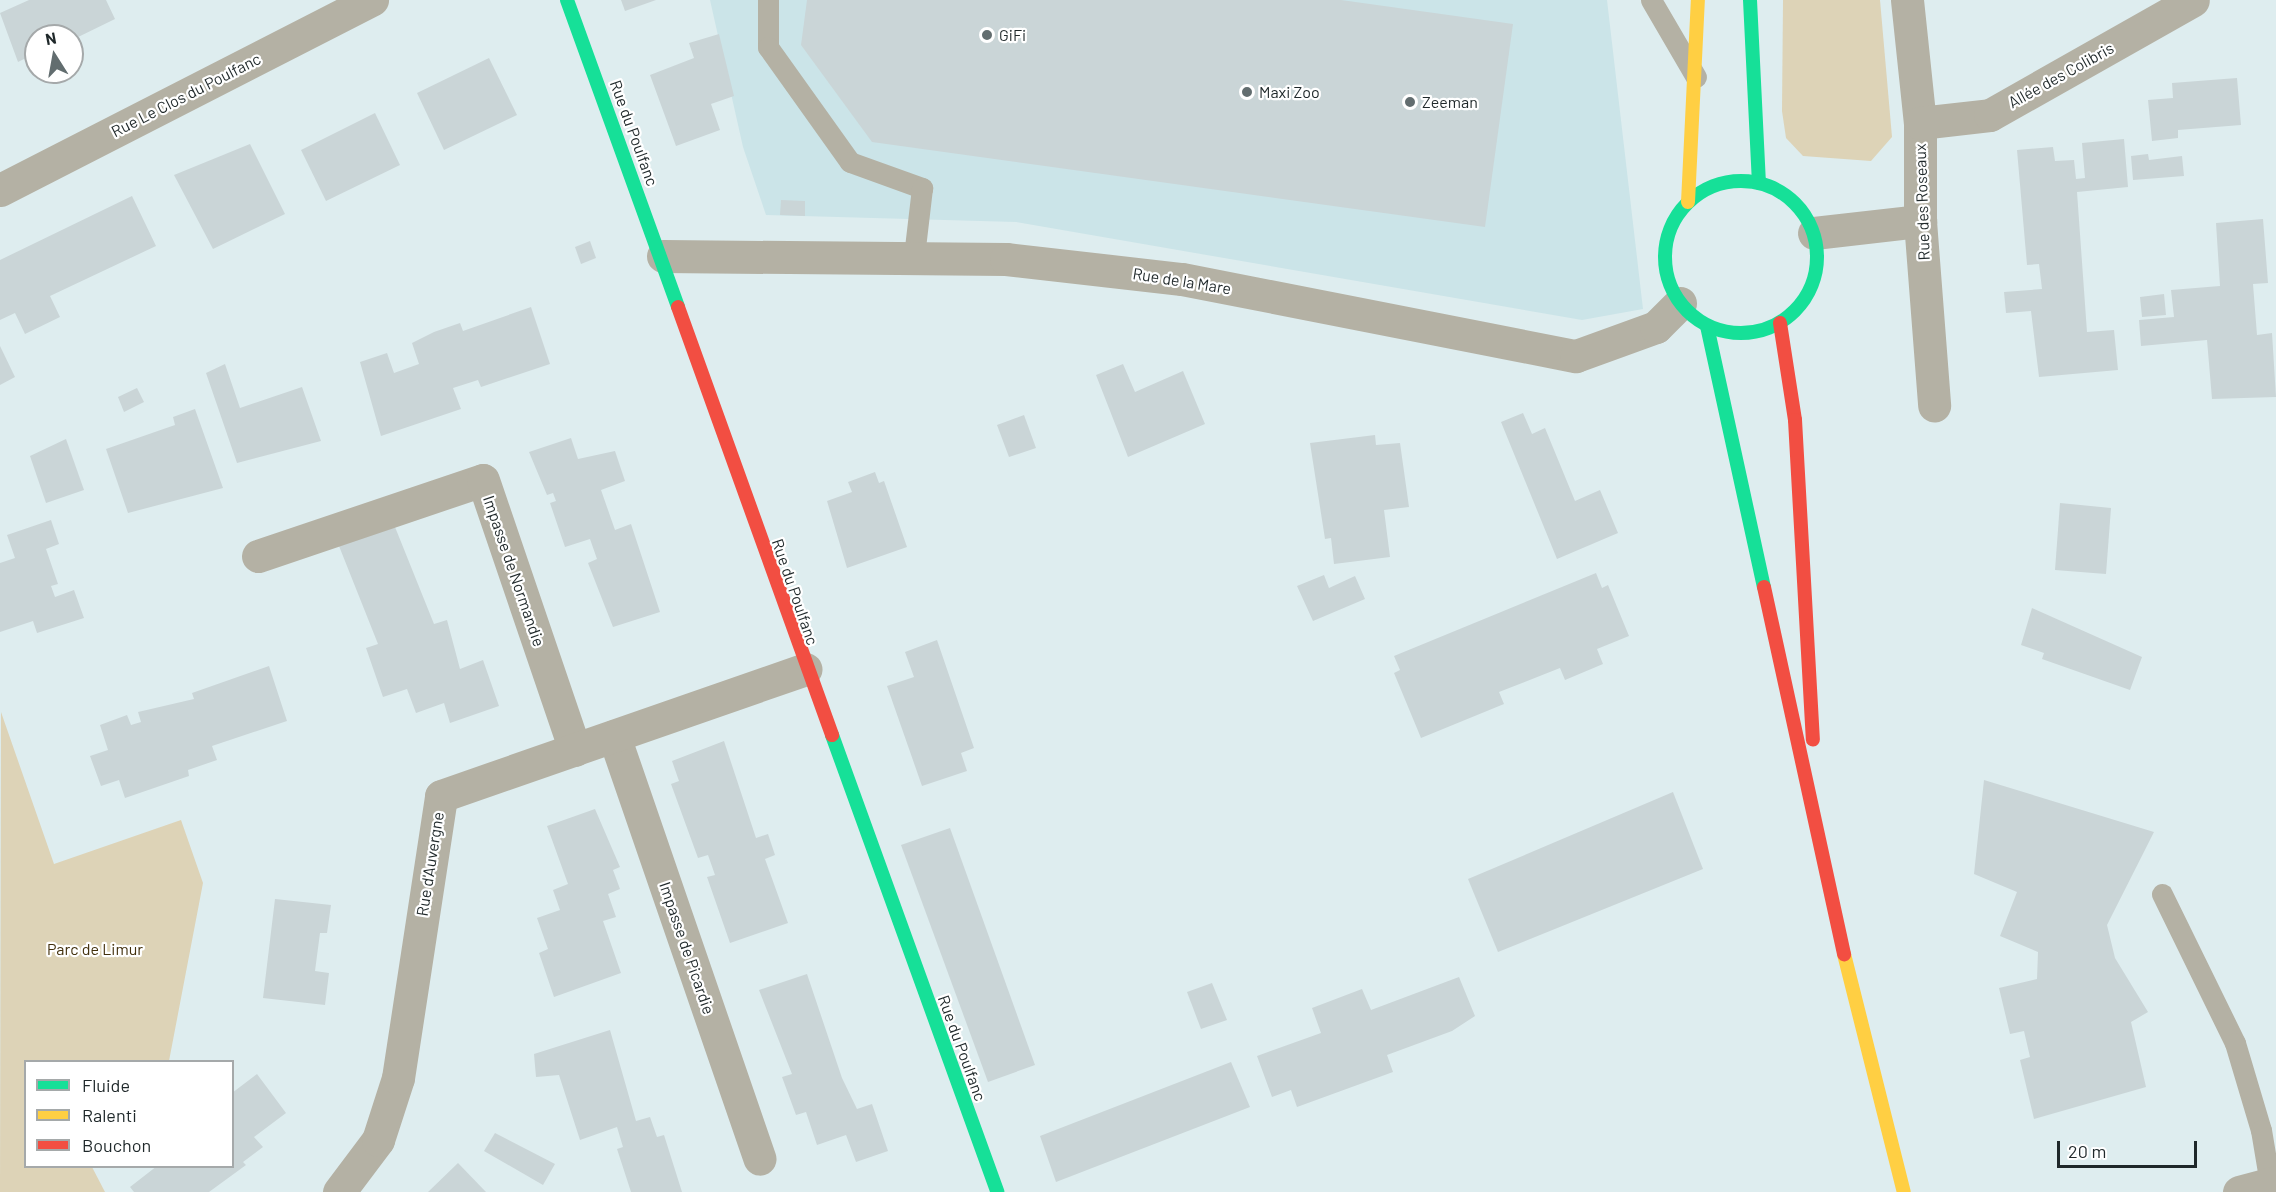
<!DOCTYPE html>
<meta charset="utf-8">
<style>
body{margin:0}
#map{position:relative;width:2276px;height:1192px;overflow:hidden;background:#deedef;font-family:Barlow,sans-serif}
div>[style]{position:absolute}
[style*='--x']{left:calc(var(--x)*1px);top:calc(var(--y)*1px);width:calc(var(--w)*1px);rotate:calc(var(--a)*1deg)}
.built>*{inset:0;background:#cbe4e8}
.green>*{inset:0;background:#ddd3b7}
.building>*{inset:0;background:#cad5d7}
.lane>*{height:21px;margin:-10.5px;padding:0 10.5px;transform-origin:10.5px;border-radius:10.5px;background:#b4b1a4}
.street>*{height:33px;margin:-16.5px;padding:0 16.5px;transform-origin:16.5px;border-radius:16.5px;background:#b4b1a4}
.fast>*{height:14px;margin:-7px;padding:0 7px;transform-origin:7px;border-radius:7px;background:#16e098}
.fast>.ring{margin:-7px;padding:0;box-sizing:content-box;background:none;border:14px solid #16e098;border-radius:50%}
.slow>*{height:14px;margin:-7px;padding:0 7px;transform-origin:7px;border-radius:7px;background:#ffcf43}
.jam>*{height:14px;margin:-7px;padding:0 7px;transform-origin:7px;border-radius:7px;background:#f24e42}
.dots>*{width:16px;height:16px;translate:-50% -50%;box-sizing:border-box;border:3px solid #fff;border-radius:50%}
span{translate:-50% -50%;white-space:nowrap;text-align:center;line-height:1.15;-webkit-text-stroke:4.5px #fff;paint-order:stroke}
.poi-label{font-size:16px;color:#1f282a}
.left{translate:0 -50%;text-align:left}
.street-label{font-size:16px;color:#1f282a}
.park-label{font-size:16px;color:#42300d}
.legend{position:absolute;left:24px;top:1060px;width:210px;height:108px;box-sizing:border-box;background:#fff;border:2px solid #a5a9aa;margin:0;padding:8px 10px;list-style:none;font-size:18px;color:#1f282a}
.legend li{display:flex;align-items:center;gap:12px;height:30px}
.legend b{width:30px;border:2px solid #a5a9aa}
.north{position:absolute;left:24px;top:24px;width:60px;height:60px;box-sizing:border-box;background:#fff;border:2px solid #a5a9aa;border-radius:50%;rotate:349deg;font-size:16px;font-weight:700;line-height:24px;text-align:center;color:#1f282a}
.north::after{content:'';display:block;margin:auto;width:21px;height:27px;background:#626d6f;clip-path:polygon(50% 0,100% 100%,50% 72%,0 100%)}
.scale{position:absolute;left:2057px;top:1141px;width:140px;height:27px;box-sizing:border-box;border:3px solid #1f282a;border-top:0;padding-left:8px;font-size:18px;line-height:21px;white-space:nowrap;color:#1f282a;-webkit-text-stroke:4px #fff;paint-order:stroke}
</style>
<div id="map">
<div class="built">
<i style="clip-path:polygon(710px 0,1607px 0,1643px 309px,1582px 320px,1016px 222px,766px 215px,743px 147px)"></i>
</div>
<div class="green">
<i style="clip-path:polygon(1783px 0,1880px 0,1892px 137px,1871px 161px,1803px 156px,1786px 138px,1782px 111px)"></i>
<i style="clip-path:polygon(1px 712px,54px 864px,181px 820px,203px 883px,169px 1061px,26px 1062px,26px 1166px,92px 1167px,105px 1192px,0 1192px)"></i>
</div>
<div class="building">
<i style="clip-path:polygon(29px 0,106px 0,115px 19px,72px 40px,36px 36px,36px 53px,18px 62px,0 13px)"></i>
<i style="clip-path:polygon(621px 0,656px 0,625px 11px)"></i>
<i style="clip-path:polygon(807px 0,1341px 0,1513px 24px,1485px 227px,872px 142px,801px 45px)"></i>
<i style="clip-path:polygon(719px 34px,734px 96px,711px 104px,720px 130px,676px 146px,650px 75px,694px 58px,689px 43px)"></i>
<i style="clip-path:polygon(489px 58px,517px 115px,444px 150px,417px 93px)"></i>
<i style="clip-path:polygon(2237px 78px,2241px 125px,2178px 130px,2178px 138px,2152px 141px,2148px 100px,2173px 98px,2172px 83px)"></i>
<i style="clip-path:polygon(375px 113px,400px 165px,326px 201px,301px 150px)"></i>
<i style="clip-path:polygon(2124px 139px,2128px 187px,2077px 192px,2087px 332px,2114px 330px,2118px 370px,2039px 377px,2031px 311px,2006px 313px,2004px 292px,2042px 289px,2039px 264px,2027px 265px,2017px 150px,2053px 147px,2055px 161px,2074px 160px,2076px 179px,2085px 178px,2082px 143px)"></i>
<i style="clip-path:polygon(250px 144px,285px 214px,213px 249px,174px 175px)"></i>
<i style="clip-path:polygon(2148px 154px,2149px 160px,2182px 156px,2184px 176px,2133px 180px,2131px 156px)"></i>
<i style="clip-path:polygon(132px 196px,156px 246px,50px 296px,60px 317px,25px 334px,15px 313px,0 320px,0 260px)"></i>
<i style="clip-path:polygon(781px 200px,805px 201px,805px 216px,780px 215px)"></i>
<i style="clip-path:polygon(2263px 219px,2268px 283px,2253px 284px,2257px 335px,2272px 333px,2276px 397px,2212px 399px,2207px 340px,2141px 346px,2139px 320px,2174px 317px,2171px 290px,2220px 286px,2216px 223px)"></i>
<i style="clip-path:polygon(590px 241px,596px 258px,581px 264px,575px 247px)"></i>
<i style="clip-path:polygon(2164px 294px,2166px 315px,2142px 317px,2140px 297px)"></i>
<i style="clip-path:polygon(531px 307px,550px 364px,481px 387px,478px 380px,453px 388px,461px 409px,381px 436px,360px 362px,387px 353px,394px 373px,419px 364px,412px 343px,434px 332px,460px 323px,463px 331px)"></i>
<i style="clip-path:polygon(0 346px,15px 377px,0 385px)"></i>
<i style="clip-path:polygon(225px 364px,240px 408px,302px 387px,321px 441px,237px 463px,206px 373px)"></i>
<i style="clip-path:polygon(1123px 364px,1135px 392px,1183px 371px,1205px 424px,1128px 457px,1096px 375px)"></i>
<i style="clip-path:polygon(137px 388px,144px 402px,124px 412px,118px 397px)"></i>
<i style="clip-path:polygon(195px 409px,223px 488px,128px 513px,106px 449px,175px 425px,173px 417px)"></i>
<i style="clip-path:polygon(1523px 413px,1532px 434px,1545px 428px,1575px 501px,1600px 490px,1618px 533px,1557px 559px,1501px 422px)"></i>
<i style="clip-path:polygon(1024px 415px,1036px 448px,1009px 457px,997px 425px)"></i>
<i style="clip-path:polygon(1375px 435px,1376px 445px,1400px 443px,1409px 507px,1384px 510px,1390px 557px,1334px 564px,1331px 538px,1325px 539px,1310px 443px)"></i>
<i style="clip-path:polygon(571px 438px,578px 459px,615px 451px,625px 481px,601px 490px,615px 530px,631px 524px,660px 612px,613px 627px,588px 563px,597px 559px,590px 539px,565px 547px,550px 503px,556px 501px,553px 493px,547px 495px,529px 452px)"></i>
<i style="clip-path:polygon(66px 439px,84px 490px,46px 503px,30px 456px)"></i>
<i style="clip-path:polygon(875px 472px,879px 483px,884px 481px,907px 547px,847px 568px,827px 501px,852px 492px,848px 482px)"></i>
<i style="clip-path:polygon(2060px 503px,2111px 508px,2106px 574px,2055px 570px)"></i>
<i style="clip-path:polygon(51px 520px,59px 544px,46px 549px,58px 584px,51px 586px,55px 597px,74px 590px,84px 618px,37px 633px,33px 621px,0 632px,0 563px,15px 558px,7px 535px)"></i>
<i style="clip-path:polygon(395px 527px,434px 624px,447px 620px,460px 669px,483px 660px,499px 706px,450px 723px,444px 703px,416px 713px,407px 689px,383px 697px,366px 648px,378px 644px,339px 546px)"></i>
<i style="clip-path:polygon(1596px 573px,1602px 588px,1608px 585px,1629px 636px,1597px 649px,1603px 664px,1565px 680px,1560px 668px,1499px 692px,1504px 704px,1421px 738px,1394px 673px,1400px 670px,1394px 656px)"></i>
<i style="clip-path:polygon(1324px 575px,1329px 588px,1355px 576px,1365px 599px,1313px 621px,1297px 586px)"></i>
<i style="clip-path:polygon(2032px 608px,2142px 657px,2130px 690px,2042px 659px,2044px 653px,2021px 645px)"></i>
<i style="clip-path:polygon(937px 640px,974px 748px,961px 753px,967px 771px,922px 786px,887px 686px,914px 677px,905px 652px)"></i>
<i style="clip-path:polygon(269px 666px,287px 721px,212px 746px,217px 760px,188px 770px,189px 776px,125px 798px,119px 780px,101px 786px,90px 756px,108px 750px,100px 725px,127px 715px,131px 725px,141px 722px,138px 712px,194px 699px,192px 693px)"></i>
<i style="clip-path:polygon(724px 741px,756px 838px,768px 834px,775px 855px,765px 859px,788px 923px,730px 943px,707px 877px,715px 875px,708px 855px,698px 858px,671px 784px,679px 781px,672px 761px)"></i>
<i style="clip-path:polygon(1984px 780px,2154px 832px,2107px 925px,2115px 958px,2148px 1012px,2131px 1022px,2146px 1087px,2034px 1119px,2020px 1060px,2030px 1057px,2024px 1031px,2010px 1034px,1999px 988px,2037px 979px,2038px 952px,2000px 936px,2017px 892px,1974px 874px)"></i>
<i style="clip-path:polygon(1673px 792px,1703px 869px,1498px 952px,1468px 879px)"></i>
<i style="clip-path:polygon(595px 809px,620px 867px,613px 870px,620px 889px,608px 894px,616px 917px,603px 921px,621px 973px,554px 997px,539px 953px,548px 949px,537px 918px,560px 910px,553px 890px,568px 884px,547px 826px)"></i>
<i style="clip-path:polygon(950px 828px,1035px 1065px,988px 1082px,901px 845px)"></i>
<i style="clip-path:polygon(275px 899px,331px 905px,327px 933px,320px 933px,315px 971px,329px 973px,325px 1005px,263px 998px)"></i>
<i style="clip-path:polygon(807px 974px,842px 1078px,857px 1109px,872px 1104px,888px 1151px,856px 1162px,846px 1135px,817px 1145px,806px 1112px,796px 1115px,782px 1077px,792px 1074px,759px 990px)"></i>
<i style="clip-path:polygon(1459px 977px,1475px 1016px,1452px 1031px,1387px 1055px,1393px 1072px,1297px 1107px,1291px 1090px,1272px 1097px,1257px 1056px,1321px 1033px,1312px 1008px,1362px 989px,1371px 1010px)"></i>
<i style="clip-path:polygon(1212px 983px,1227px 1020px,1201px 1029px,1187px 992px)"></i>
<i style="clip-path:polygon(610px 1030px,636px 1121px,650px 1117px,657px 1137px,664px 1135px,682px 1192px,631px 1192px,617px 1149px,623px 1147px,617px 1127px,580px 1140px,559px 1075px,536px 1077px,534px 1054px)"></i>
<i style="clip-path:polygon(1231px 1062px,1250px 1107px,1056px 1182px,1040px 1136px)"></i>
<i style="clip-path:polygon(257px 1074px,286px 1113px,254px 1137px,263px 1147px,243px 1162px,246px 1165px,209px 1192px,134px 1192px,130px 1187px,157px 1166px,232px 1166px,232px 1093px)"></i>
<i style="clip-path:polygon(495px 1133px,555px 1164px,543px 1185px,484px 1151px)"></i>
<i style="clip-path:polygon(458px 1163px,486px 1192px,428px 1192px)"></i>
</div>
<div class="lane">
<i style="--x:768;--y:0;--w:47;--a:90"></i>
<i style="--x:768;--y:47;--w:141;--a:54.5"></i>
<i style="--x:850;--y:162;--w:77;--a:19.9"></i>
<i style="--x:922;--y:188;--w:68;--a:96.7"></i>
<i style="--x:1651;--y:0;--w:89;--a:59.7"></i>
<i style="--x:2162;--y:894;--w:166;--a:63.9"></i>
<i style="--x:2235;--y:1043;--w:91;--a:73.4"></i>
<i style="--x:2261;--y:1130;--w:55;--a:80.5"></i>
</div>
<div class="street">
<i style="--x:1907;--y:0;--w:124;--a:84"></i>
<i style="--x:1920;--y:123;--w:98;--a:90"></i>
<i style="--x:1920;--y:221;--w:185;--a:85.6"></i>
<i style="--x:1920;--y:123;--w:70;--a:-6.5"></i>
<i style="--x:1990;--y:115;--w:233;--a:-29.5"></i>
<i style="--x:0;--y:190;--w:418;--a:-27.1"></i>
<i style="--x:1814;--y:233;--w:107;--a:-6.5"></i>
<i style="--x:663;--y:256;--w:343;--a:0.5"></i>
<i style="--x:1006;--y:259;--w:177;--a:6.5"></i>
<i style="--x:1182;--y:279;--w:401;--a:11.1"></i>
<i style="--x:1576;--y:356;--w:85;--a:-19.9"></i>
<i style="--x:1656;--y:327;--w:34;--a:-45"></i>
<i style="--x:258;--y:556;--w:237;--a:-18.7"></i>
<i style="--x:483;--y:480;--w:285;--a:71.2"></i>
<i style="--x:614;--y:736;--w:447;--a:71"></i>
<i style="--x:339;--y:1192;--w:65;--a:-53.1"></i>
<i style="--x:378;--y:1140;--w:65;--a:-72.1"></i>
<i style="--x:398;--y:1078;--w:285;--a:-81.3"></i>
<i style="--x:441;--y:796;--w:386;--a:-19.2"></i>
<i style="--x:2239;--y:1192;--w:38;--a:-15"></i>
</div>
<div class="fast">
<i style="--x:567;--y:0;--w:326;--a:70.1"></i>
<i style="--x:1750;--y:0;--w:183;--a:87.2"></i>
<i class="ring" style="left:1665px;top:181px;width:138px;height:138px"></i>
<i style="--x:1707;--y:326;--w:267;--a:77.7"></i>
<i style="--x:832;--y:735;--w:486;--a:70.1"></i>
</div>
<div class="slow">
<i style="--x:1688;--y:202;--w:202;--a:-87.2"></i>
<i style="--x:1844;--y:954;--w:245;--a:75.9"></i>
</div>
<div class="jam">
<i style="--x:678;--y:307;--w:455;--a:70.2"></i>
<i style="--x:1780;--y:323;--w:98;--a:81.2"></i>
<i style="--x:1795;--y:420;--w:320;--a:86.8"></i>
<i style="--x:1764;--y:587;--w:376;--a:77.7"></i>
</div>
<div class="dots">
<i style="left:987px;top:35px;background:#626d6f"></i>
<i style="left:1247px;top:92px;background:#626d6f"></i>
<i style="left:1410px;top:102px;background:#626d6f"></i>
</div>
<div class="poi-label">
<span class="left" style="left:999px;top:35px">GiFi</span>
<span class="left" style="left:1259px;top:92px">Maxi Zoo</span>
<span class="left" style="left:1422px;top:102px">Zeeman</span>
</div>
<div class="street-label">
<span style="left:2061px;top:75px;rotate:-29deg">Allée des Colibris</span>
<span style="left:186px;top:95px;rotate:-27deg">Rue Le Clos du Poulfanc</span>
<span style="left:634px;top:133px;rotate:70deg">Rue du Poulfanc</span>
<span style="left:1922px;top:202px;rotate:-92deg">Rue des Roseaux</span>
<span style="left:1182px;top:281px;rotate:9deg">Rue de la Mare</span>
<span style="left:514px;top:571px;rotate:71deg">Impasse de Normandie</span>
<span style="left:795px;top:592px;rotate:71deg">Rue du Poulfanc</span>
<span style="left:430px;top:864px;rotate:-81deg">Rue d'Auvergne</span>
<span style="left:687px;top:948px;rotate:71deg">Impasse de Picardie</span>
<span style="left:962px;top:1048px;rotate:70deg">Rue du Poulfanc</span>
</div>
<div class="park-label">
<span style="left:95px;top:949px">Parc de Limur</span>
</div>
<ul class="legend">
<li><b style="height:8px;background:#16e098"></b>Fluide</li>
<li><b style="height:8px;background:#ffcf43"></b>Ralenti</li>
<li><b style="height:8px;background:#f24e42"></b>Bouchon</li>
</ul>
<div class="north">N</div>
<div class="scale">20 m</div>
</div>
